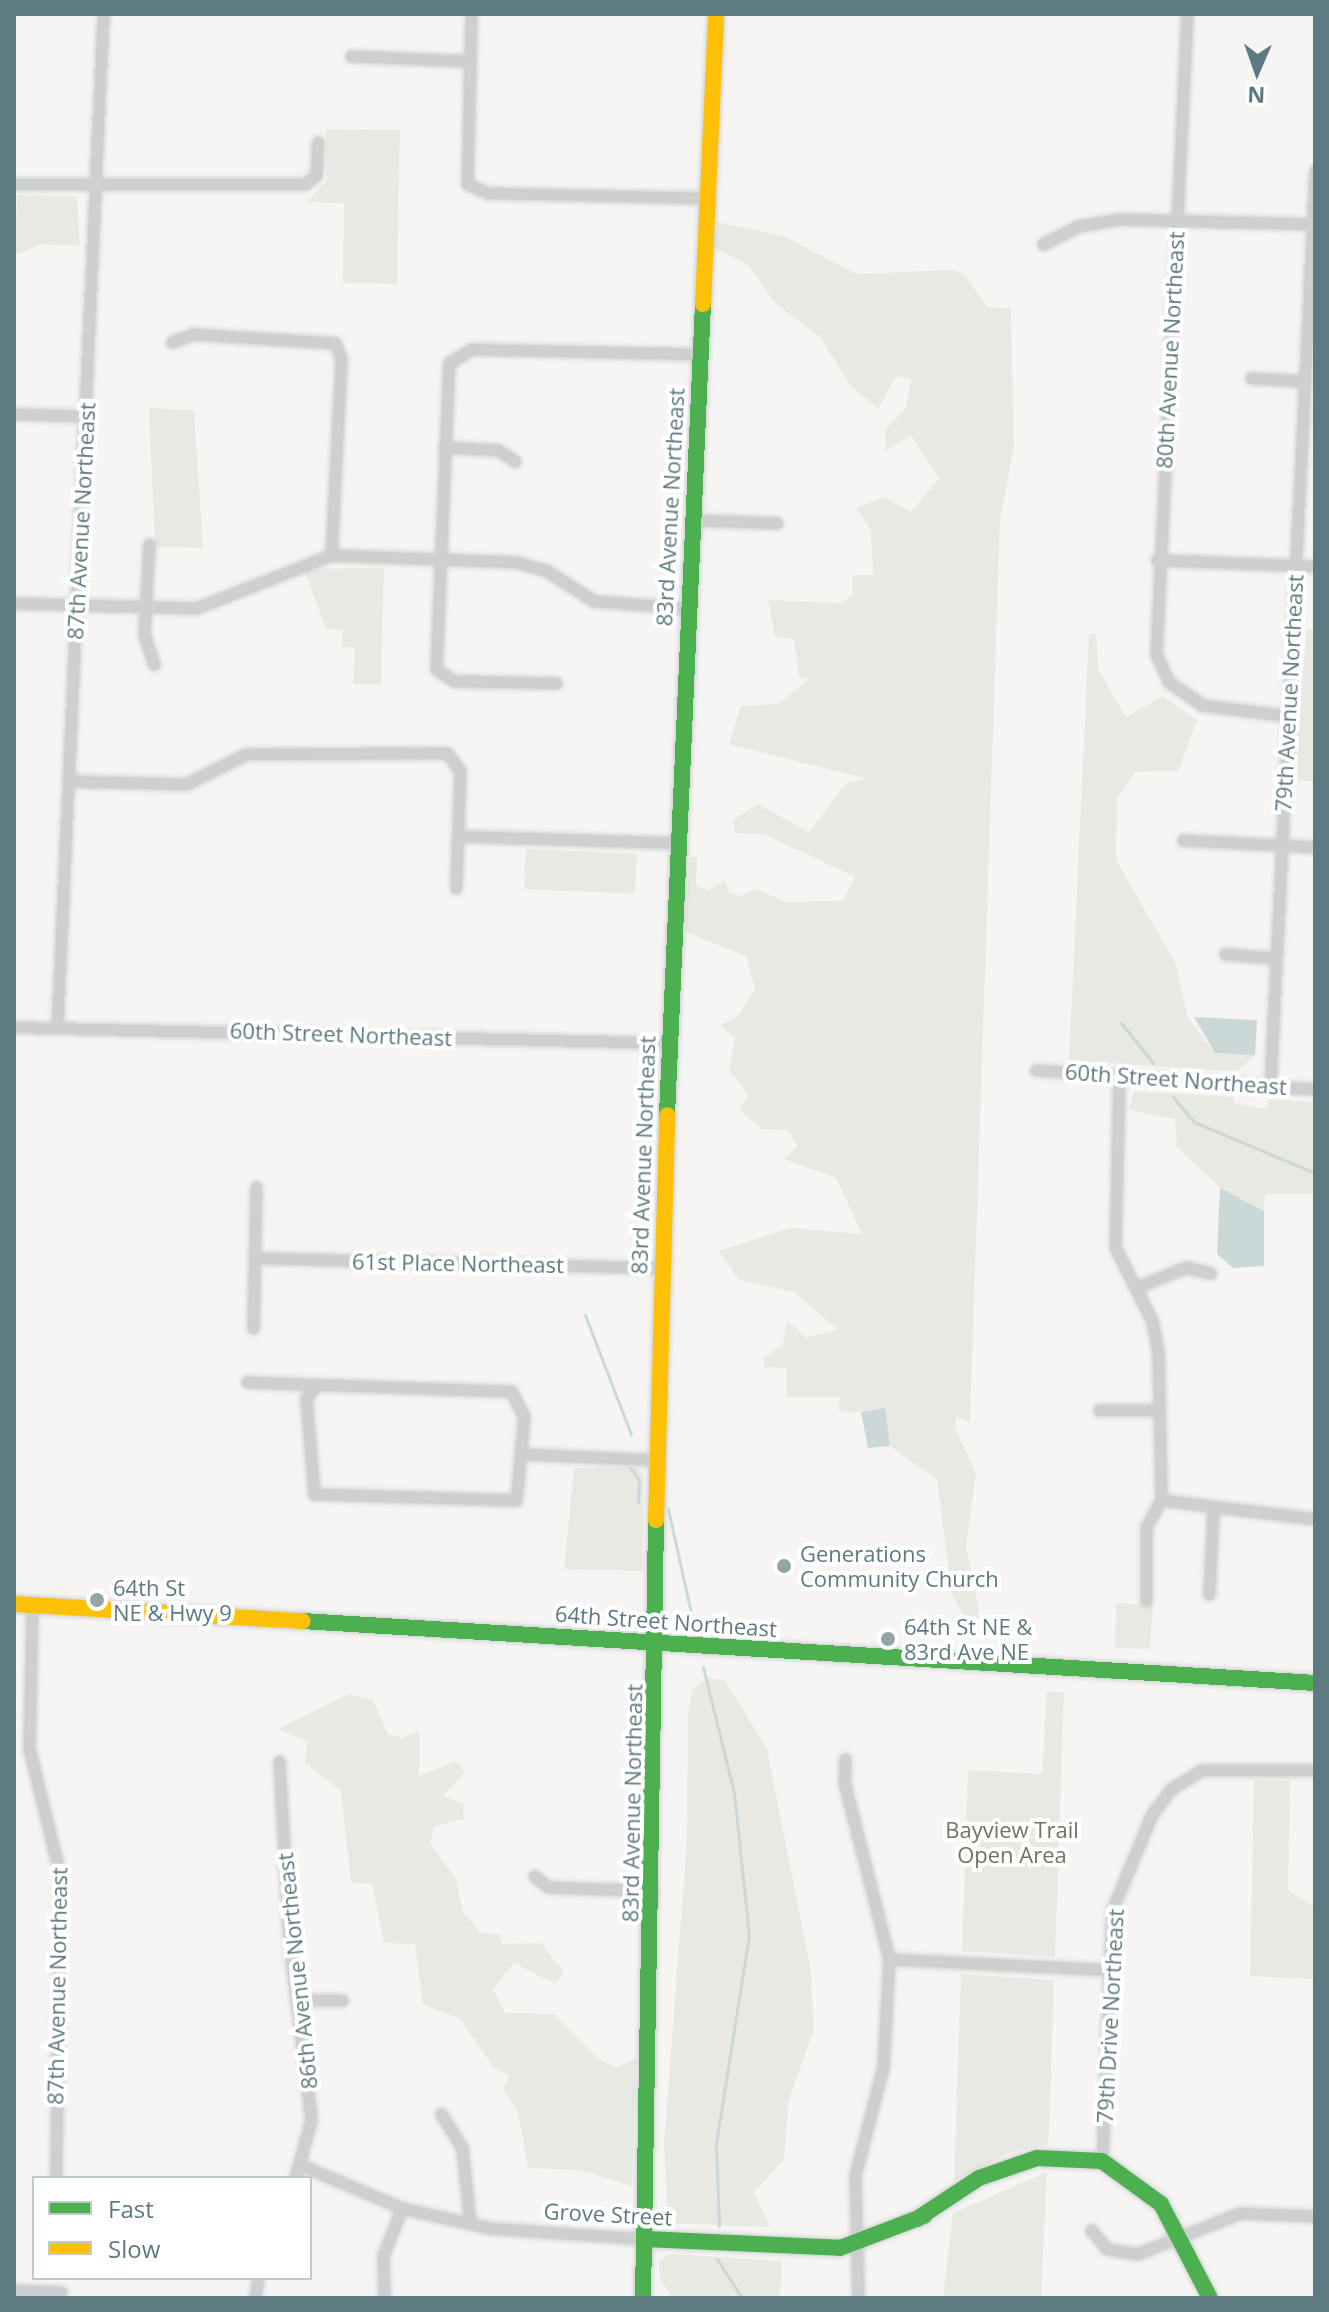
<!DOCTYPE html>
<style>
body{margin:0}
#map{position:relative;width:1329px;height:2312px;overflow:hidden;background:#f6f5f4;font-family:"Open Sans",sans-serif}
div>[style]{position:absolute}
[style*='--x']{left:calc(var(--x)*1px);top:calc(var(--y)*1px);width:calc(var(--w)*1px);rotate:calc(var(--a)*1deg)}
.green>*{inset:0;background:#e7e9e2}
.water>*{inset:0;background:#cbd8d8}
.stream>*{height:3px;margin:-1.5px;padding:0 1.5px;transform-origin:1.5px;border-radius:1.5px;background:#cbd8d8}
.roads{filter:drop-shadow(0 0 2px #cfd2d2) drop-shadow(0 0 2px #cfd2d2)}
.street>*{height:11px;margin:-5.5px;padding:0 5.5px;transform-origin:5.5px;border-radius:5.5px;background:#ced0cf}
.fast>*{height:16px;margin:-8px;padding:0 8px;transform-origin:8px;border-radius:8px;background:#4caf50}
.slow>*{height:16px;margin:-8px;padding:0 8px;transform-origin:8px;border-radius:8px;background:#ffc107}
.dots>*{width:22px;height:22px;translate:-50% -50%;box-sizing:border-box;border:4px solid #fff;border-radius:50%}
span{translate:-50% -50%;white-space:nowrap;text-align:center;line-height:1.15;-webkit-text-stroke:8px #fff;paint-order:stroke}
.street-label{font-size:22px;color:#5e7a81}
.poi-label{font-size:22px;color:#5e7a81}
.left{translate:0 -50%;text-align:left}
.park-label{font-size:22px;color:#69785e}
.frame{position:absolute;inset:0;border:16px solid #5e7a81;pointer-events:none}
.legend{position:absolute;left:32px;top:2176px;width:280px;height:104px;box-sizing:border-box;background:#fff;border:2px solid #bfcacd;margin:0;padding:10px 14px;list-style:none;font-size:24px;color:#5e7a81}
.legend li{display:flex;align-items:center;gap:16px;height:40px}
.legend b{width:40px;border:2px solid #bfcacd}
.north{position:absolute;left:1217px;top:32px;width:80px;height:80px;-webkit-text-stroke:6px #fff;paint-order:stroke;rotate:182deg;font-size:22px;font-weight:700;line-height:32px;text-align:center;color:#5e7a81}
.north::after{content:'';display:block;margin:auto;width:28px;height:36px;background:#5e7a81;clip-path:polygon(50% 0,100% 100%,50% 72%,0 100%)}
</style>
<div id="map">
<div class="green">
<i style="clip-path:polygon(326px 129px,400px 130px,397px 284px,343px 283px,344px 203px,307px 202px,327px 180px)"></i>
<i style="clip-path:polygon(17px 195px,77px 197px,80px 246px,43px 244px,15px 255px)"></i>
<i style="clip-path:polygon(717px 222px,783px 236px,857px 274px,951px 270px,963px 273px,987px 307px,1011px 308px,1014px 447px,1000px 520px,970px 1423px,956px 1416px,955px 1427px,976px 1475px,966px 1546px,979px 1611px,975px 1633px,952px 1595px,937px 1480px,890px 1446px,884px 1408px,851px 1413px,838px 1410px,840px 1397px,786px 1397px,787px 1368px,764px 1367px,764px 1358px,783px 1344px,787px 1320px,806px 1338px,837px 1329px,794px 1292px,739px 1280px,719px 1251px,791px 1228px,862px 1234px,836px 1178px,784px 1159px,798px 1146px,787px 1130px,761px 1129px,739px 1109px,749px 1096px,729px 1070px,735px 1038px,721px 1026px,740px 1014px,755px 989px,746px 956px,685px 932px,690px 857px,697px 857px,696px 886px,708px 890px,725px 880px,729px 893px,741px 896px,756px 889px,786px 902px,843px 901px,855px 877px,764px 834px,735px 833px,733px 820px,758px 804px,809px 832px,846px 784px,867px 779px,729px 744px,741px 706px,778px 704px,809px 679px,799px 677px,794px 639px,775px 637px,768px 600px,840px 603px,853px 596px,853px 575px,873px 575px,871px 530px,856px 508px,884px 497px,911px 512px,939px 478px,911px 435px,886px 451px,885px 430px,906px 408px,911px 379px,896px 376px,878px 409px,851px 386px,820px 337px,775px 303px,748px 265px,713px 247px)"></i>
<i style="clip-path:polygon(149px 408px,194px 410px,203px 548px,155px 547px)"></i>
<i style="clip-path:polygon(384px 568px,381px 685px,353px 684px,355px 648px,342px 647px,343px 630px,326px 629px,304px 569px)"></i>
<i style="clip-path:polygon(1307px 630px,1315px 630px,1315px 782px,1292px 780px)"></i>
<i style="clip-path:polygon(1089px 633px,1096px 634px,1098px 669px,1126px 717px,1163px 696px,1197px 720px,1178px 771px,1135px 772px,1117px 798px,1116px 860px,1175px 962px,1188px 1018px,1215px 1053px,1255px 1055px,1236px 1072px,1069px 1060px)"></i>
<i style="clip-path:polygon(526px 849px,637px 854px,635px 894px,524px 889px)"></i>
<i style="clip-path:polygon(1134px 1091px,1234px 1097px,1234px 1103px,1267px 1109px,1269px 1099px,1315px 1102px,1315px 1194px,1265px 1194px,1264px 1211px,1220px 1188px,1177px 1147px,1175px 1119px,1129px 1110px)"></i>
<i style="clip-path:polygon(637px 1467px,644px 1474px,642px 1571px,564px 1569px,574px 1468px)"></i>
<i style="clip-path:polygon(1116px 1603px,1153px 1605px,1150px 1649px,1115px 1648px)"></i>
<i style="clip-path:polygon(707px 1678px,725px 1680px,767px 1749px,810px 1965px,814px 2029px,788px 2102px,784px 2159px,754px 2192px,770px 2227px,668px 2223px,664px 2145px,687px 1839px,688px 1714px,693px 1689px)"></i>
<i style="clip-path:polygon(1047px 1691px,1064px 1692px,1055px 1957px,962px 1951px,968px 1770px,1042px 1774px)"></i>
<i style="clip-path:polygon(349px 1694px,373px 1700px,388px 1734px,402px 1738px,419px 1730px,419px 1776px,456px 1761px,465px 1772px,443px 1796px,463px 1804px,464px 1819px,434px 1826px,430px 1843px,456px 1879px,463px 1912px,481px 1933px,500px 1935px,501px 1944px,541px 1943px,564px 1973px,555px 1984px,514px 1963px,493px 1989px,505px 2013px,554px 2014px,599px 2059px,616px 2067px,636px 2059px,632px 2186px,579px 2170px,528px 2168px,518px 2112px,503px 2090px,509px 2076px,494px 2068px,460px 2019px,423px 2004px,415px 1944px,384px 1943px,372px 1884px,351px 1883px,341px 1791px,305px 1763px,307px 1742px,278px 1729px)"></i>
<i style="clip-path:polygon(1254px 1780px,1290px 1781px,1288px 1890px,1315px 1908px,1315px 1979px,1250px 1976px)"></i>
<i style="clip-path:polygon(961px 1974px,1054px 1980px,1051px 2075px,1048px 2144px,1009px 2153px,954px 2181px)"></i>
<i style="clip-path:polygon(1047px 2172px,1041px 2298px,943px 2298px,953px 2213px)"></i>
<i style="clip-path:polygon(669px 2254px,782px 2261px,780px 2298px,673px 2298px,660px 2279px,659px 2261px)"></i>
</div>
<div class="water">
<i style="clip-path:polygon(1194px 1017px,1257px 1020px,1255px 1055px,1215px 1053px)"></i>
<i style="clip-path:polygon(1220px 1188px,1264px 1211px,1264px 1266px,1233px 1268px,1217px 1254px)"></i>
<i style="clip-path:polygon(885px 1408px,890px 1446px,868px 1448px,861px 1412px)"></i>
</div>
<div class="stream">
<i style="--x:1121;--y:1023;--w:51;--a:51.3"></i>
<i style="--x:1173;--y:1097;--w:33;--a:50"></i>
<i style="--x:1194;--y:1122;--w:131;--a:22.9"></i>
<i style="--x:585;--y:1315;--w:128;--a:68.9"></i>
<i style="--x:630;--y:1468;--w:14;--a:51"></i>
<i style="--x:639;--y:1479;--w:23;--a:92"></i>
<i style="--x:668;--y:1509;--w:111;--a:77.5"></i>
<i style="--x:703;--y:1667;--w:130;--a:76.2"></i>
<i style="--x:734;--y:1793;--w:143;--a:84"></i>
<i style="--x:749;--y:1935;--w:212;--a:99"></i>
<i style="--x:716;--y:2144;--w:82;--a:87.9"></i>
<i style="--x:717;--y:2259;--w:46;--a:57.3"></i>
</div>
<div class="roads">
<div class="street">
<i style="--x:471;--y:14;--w:170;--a:91.3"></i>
<i style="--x:467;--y:184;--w:23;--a:23"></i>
<i style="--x:488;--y:193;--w:217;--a:1.3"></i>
<i style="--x:1187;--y:14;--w:641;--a:92.77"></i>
<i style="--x:1156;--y:654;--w:31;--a:65"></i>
<i style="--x:1169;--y:682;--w:40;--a:34.9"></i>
<i style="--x:1202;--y:705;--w:87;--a:7.3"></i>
<i style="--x:351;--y:56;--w:118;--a:2.4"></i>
<i style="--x:14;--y:184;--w:291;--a:0"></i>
<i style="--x:305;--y:184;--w:14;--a:-39"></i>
<i style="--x:316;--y:175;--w:33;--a:-87"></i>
<i style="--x:1043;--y:244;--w:39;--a:-27"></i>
<i style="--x:1078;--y:226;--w:43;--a:-9.5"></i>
<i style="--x:1120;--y:219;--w:195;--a:1.5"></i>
<i style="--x:172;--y:342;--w:22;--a:-21"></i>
<i style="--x:193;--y:334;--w:142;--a:3.6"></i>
<i style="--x:335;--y:343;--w:17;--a:69"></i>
<i style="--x:341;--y:359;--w:196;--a:92.9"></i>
<i style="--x:1251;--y:378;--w:54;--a:3.2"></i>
<i style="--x:14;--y:414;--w:72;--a:1.6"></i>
<i style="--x:444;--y:447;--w:54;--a:3.2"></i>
<i style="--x:498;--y:450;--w:20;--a:33"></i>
<i style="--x:692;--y:520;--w:85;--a:2"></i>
<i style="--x:149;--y:544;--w:90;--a:93.2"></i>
<i style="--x:144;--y:634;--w:32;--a:72"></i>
<i style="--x:1157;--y:560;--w:158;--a:2.2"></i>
<i style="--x:14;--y:603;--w:182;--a:1.6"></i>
<i style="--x:196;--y:608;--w:145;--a:-21.4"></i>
<i style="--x:331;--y:555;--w:185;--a:2.2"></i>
<i style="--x:516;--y:562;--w:32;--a:16"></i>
<i style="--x:547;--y:571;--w:56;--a:32.6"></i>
<i style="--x:594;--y:601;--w:93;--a:4.3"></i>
<i style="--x:556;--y:683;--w:102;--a:-178.9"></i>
<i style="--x:454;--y:681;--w:22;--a:-146"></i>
<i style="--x:436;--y:669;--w:306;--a:-87.6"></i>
<i style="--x:449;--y:363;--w:26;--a:-32"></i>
<i style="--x:471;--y:349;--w:229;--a:1.3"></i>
<i style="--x:69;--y:781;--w:117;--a:1.5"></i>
<i style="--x:186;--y:784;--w:67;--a:-26.6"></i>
<i style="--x:246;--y:754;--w:201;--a:-0.3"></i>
<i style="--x:447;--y:753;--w:22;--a:54"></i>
<i style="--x:460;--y:771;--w:117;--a:92"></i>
<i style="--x:458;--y:836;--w:217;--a:1.8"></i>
<i style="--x:1183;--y:840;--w:132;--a:3"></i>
<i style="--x:1225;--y:954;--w:50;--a:4.6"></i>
<i style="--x:14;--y:1027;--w:655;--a:1.4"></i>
<i style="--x:57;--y:1028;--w:1015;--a:-87.4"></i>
<i style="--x:1036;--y:1070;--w:280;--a:3.9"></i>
<i style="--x:1119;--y:1074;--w:173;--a:91.3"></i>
<i style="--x:1115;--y:1247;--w:83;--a:63.4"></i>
<i style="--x:1152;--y:1321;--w:32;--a:79"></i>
<i style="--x:1158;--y:1352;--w:148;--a:88.8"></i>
<i style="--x:1161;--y:1500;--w:31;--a:119"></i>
<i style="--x:1146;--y:1527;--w:73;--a:90"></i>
<i style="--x:1270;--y:1086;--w:916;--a:-87.18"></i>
<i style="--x:255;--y:1258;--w:405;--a:1.4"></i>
<i style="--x:1135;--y:1288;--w:55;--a:-22.4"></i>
<i style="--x:1186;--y:1267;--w:25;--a:14"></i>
<i style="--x:253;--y:1328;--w:141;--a:-88.8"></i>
<i style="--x:247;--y:1382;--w:264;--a:2"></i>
<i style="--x:511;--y:1391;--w:28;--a:63"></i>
<i style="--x:524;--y:1416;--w:84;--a:95.4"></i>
<i style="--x:516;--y:1500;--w:202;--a:-178.3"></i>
<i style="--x:314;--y:1494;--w:96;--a:-94.8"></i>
<i style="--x:306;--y:1398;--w:11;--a:-52"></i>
<i style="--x:1099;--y:1410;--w:59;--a:0"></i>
<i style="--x:523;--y:1454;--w:135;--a:2.5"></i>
<i style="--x:1161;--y:1500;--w:155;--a:7"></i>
<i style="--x:1209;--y:1594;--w:85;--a:-87.3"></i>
<i style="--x:32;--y:1606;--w:142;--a:91.2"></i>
<i style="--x:29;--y:1748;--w:131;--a:76.3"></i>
<i style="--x:60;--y:1875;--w:303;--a:90.8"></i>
<i style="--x:845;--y:1759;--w:23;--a:92"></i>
<i style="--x:844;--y:1782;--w:183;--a:75.7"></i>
<i style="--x:889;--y:1959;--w:108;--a:93.2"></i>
<i style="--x:883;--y:2067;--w:112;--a:104.5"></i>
<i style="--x:855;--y:2175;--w:123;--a:88.6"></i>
<i style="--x:279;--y:1761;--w:179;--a:86.8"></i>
<i style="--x:289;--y:1940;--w:181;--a:83"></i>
<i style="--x:311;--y:2120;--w:60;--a:105.4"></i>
<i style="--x:534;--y:1876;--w:18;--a:38"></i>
<i style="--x:548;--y:1887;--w:105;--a:2.2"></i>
<i style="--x:889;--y:1959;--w:221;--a:2.8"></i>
<i style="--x:297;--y:2000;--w:45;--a:0"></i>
<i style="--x:441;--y:2114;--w:40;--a:58"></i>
<i style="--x:462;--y:2148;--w:75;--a:83.9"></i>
<i style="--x:1102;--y:2161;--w:251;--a:-87.7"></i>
<i style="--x:1112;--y:1910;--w:104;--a:-67.4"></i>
<i style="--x:1152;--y:1814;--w:31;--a:-53"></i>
<i style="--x:1171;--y:1789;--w:36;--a:-32"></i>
<i style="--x:1202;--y:1770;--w:113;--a:0"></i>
<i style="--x:303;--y:2166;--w:108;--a:23"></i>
<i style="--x:402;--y:2208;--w:89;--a:12.9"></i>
<i style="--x:489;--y:2228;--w:156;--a:4"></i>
<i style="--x:1091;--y:2230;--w:25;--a:50"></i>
<i style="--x:1107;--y:2249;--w:30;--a:9"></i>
<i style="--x:1137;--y:2254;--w:111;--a:-21.7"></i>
<i style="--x:1240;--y:2213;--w:75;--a:2.3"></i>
<i style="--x:14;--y:2290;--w:47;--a:2.4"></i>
<i style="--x:255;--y:2298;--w:20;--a:-81"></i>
<i style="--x:384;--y:2298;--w:43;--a:-91.3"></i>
<i style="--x:383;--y:2255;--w:51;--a:-68"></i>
</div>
<div class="fast">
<i style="--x:667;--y:1115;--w:812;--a:-87.46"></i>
<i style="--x:302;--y:1621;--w:1015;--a:3.5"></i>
<i style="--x:917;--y:2219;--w:74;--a:-33.5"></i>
<i style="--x:979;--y:2178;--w:61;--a:-19"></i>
<i style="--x:1037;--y:2158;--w:65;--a:2.6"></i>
<i style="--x:1102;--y:2161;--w:73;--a:36.1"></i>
<i style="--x:1161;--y:2204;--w:106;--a:62.5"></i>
<i style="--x:645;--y:2239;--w:195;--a:2.6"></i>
<i style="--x:840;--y:2248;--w:90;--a:-20.9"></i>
<i style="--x:643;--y:2298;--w:778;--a:-89.04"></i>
</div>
<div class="slow">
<i style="--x:703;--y:304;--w:290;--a:-87.4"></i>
<i style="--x:656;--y:1520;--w:405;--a:-88.4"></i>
<i style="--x:14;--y:1604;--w:289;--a:3.4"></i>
</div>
</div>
<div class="dots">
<i style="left:784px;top:1566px;background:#93a5a9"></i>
<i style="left:97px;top:1600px;background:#93a5a9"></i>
<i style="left:888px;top:1639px;background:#93a5a9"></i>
</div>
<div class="street-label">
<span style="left:1170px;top:350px;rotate:-87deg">80th Avenue Northeast</span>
<span style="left:670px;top:507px;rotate:-87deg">83rd Avenue Northeast</span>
<span style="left:81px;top:521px;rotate:-87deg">87th Avenue Northeast</span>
<span style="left:1289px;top:693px;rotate:-87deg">79th Avenue Northeast</span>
<span style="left:341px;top:1034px;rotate:2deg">60th Street Northeast</span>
<span style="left:1176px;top:1079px;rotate:4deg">60th Street Northeast</span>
<span style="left:643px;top:1155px;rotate:-88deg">83rd Avenue Northeast</span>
<span style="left:458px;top:1263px;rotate:1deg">61st Place Northeast</span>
<span style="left:666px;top:1621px;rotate:4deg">64th Street Northeast</span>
<span style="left:632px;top:1803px;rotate:-89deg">83rd Avenue Northeast</span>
<span style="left:297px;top:1971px;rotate:-96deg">86th Avenue Northeast</span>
<span style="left:57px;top:1986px;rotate:-89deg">87th Avenue Northeast</span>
<span style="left:1110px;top:2016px;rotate:-87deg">79th Drive Northeast</span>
<span style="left:608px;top:2214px;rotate:3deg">Grove Street</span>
</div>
<div class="poi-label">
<span class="left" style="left:800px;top:1566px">Generations<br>Community Church</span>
<span class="left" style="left:113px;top:1600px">64th St<br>NE &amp; Hwy 9</span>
<span class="left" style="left:904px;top:1639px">64th St NE &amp;<br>83rd Ave NE</span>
</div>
<div class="park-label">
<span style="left:1012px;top:1842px">Bayview Trail<br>Open Area</span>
</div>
<div class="frame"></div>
<ul class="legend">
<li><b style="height:10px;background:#4caf50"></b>Fast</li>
<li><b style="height:10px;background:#ffc107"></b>Slow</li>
</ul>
<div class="north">N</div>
</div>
